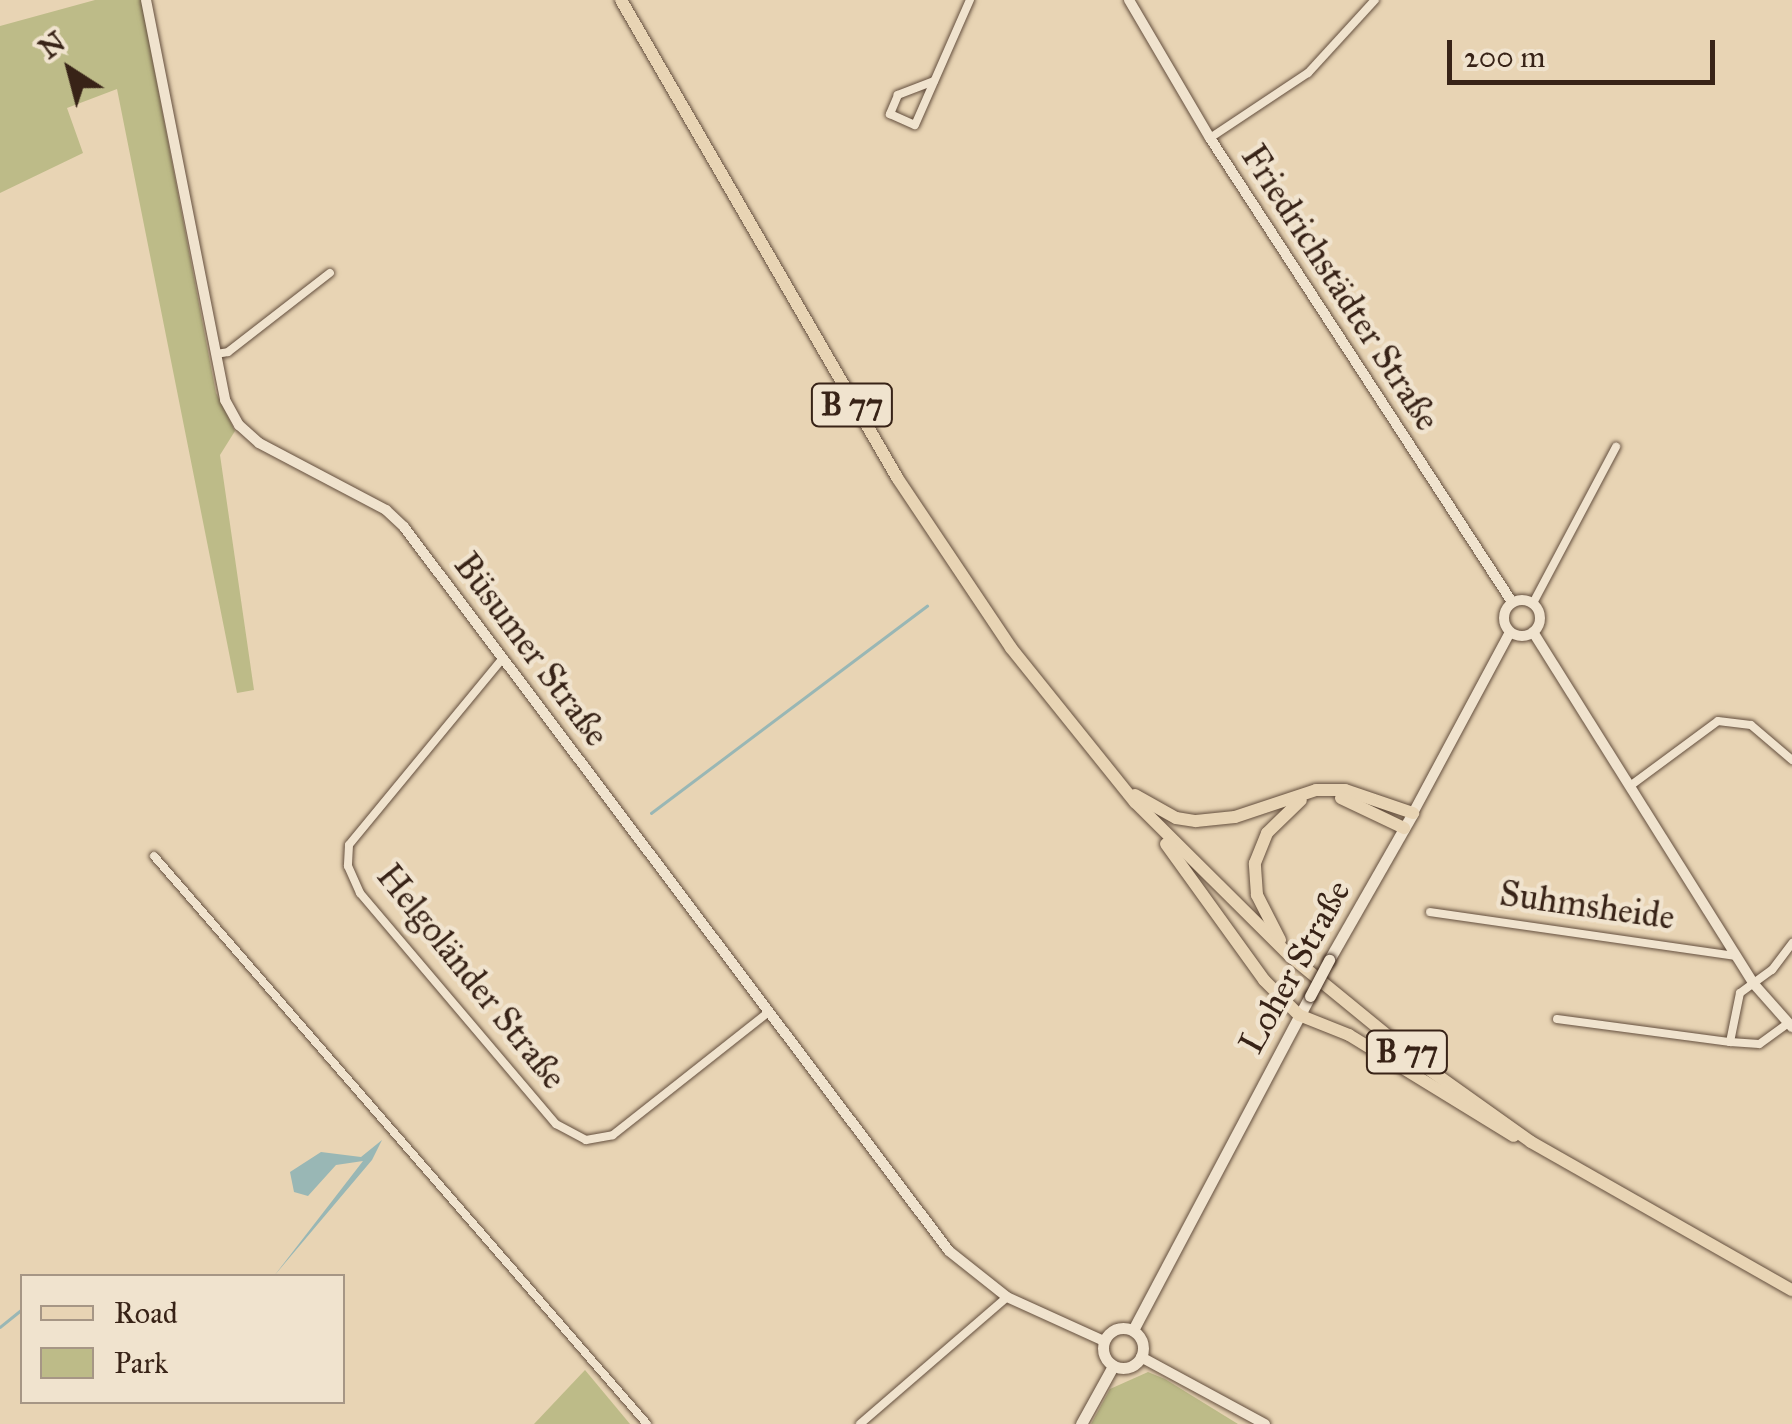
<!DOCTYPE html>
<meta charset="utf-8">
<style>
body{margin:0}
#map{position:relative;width:1792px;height:1424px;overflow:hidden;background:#e8d4b4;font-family:"IM FELL Great Primer",serif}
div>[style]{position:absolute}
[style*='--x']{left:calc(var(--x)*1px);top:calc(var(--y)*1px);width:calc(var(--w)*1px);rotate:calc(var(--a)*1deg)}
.green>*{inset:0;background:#bdbb88}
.water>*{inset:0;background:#99b7b5}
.stream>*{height:2.5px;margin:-1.25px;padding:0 1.25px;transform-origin:1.25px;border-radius:1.25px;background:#99b7b5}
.roads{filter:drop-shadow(0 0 2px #644f3e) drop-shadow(0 0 2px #644f3e)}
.minor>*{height:8px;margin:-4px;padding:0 4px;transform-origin:4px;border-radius:4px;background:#f0e3ce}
.tertiary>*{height:10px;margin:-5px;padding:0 5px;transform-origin:5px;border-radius:5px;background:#f0e3ce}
.tertiary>.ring{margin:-5px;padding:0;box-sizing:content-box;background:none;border:10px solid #f0e3ce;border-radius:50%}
.secondary>*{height:11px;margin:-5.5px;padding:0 5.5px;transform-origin:5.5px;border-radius:5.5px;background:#f0e3ce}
.secondary>.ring{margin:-5.5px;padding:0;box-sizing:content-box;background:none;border:11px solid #f0e3ce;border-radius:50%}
.primary>*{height:12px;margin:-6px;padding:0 6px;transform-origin:6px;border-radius:6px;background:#e8d4b4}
.bridges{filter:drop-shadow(0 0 2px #382317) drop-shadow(0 0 2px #382317)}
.secondary-bridge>*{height:11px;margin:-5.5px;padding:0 5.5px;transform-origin:5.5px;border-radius:5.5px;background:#f0e3ce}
span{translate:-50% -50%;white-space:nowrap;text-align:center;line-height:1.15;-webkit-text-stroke:9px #f0e3ce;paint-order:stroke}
.shield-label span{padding:2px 8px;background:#f0e3ce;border:2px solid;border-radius:8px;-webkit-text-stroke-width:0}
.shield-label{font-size:32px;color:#382317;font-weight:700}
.street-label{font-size:35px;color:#382317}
.legend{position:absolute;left:20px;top:1274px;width:325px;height:130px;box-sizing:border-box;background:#f0e3ce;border:2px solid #a69685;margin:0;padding:12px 18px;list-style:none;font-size:30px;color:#382317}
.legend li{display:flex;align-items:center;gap:20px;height:50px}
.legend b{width:50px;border:2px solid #a69685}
.north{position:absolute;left:20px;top:20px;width:100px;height:100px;-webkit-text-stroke:8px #f0e3ce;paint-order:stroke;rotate:324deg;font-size:28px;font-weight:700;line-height:40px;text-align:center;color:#382317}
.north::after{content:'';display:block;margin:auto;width:35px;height:45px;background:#382317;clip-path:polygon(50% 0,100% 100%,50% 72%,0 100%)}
.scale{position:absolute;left:1447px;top:40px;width:268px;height:45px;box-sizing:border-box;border:5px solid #382317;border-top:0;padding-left:12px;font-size:30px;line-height:35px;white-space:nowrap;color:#382317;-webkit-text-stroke:8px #f0e3ce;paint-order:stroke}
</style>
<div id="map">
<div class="green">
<i style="clip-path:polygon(95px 0,141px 0,216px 393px,235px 431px,220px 455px,254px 690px,237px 693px,117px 89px,67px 108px,83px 153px,0 193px,0 26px)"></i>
<i style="clip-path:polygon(585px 1370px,630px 1424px,534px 1424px)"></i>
<i style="clip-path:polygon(1148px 1372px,1165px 1379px,1238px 1424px,1091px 1424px,1110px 1389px)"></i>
</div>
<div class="water">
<i style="clip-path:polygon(382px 1140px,372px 1160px,274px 1276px,363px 1161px,336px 1165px,308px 1196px,294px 1192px,290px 1172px,321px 1152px,361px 1157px)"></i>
</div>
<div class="stream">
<i style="--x:651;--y:813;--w:345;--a:-36.9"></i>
<i style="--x:0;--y:1327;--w:28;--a:-39"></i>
</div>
<div class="roads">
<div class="minor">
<i style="--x:934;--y:81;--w:39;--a:159"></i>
<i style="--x:898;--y:95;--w:21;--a:113"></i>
<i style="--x:890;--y:114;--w:27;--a:24"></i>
<i style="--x:915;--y:125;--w:137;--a:-66.3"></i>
<i style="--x:1210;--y:138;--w:118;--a:-33.6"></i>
<i style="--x:1308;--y:73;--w:99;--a:-47.5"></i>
<i style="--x:216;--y:354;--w:12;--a:-9"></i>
<i style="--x:228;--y:352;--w:129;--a:-37.8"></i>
<i style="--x:1533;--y:603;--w:177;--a:-62"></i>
<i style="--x:503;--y:658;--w:242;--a:129.5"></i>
<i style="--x:349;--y:845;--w:21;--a:93"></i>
<i style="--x:348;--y:866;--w:30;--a:66"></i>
<i style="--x:360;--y:893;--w:303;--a:49.7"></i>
<i style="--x:556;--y:1124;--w:34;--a:28"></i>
<i style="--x:586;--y:1140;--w:27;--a:-10"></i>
<i style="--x:613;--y:1135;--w:199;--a:-38.3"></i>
<i style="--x:1630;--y:786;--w:109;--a:-36.5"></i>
<i style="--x:1718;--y:721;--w:33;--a:7"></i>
<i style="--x:1751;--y:725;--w:54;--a:40.5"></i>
<i style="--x:154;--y:856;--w:752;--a:49.04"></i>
<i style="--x:1430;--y:912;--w:309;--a:8.2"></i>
<i style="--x:1557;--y:1019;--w:175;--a:7.6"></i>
<i style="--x:1787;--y:1024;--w:34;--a:144"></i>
<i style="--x:1759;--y:1044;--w:29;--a:-176"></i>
<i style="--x:1730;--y:1042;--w:50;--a:-78.5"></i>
<i style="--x:1740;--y:993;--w:39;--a:-36"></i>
<i style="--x:1772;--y:970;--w:34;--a:-53"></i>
<i style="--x:860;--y:1424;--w:194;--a:-40.8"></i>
</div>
<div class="tertiary">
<i style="--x:146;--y:0;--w:408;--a:78.8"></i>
<i style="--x:225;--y:400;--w:29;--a:61"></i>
<i style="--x:239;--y:425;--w:27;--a:42"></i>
<i style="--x:259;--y:443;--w:144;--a:27.8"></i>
<i style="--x:386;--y:510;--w:25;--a:43"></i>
<i style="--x:404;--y:527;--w:906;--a:53.03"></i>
<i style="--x:949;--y:1251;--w:74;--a:38.4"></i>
<i style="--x:1007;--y:1297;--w:107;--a:24.4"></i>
<i style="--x:1129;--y:0;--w:160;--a:59.6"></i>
<i style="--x:1210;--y:138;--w:554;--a:56.94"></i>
<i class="ring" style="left:1504px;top:600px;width:26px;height:26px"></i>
<i style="--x:1533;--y:632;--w:414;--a:57.9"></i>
<i style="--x:1753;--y:983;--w:59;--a:48.4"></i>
<i style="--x:1413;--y:813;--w:205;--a:-61.8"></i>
<i style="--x:1141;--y:1357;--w:141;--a:28.4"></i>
</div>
<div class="secondary">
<i style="--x:1329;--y:960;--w:169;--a:-60.3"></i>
<i class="ring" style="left:1103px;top:1328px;width:29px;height:29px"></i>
<i style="--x:1133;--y:1330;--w:378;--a:-62.1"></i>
<i style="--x:1081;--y:1424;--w:66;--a:-61.1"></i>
</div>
<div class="primary">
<i style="--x:621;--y:0;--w:553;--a:59.96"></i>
<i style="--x:898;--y:479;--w:203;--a:56.2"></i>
<i style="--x:1011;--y:648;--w:198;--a:51.2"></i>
<i style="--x:1135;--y:802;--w:217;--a:44.8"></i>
<i style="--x:1289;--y:955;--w:178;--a:39.3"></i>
<i style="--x:1427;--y:1068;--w:128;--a:35.4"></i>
<i style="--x:1531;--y:1142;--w:300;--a:29.6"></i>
<i style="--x:1135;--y:795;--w:47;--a:29.3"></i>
<i style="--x:1176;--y:818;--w:20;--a:9"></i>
<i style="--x:1196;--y:821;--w:39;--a:-6"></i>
<i style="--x:1235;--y:817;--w:85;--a:-18.4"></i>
<i style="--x:1316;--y:790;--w:29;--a:0"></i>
<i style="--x:1345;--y:790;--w:72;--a:18.7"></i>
<i style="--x:1341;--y:798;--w:70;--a:25.5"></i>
<i style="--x:1166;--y:844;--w:168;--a:54.2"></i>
<i style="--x:1264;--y:980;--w:49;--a:45"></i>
<i style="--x:1299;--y:1015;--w:54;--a:21.8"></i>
<i style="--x:1349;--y:1035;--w:193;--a:31.5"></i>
<i style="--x:1280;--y:940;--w:51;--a:-117.1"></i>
<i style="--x:1257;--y:895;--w:32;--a:-94"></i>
<i style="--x:1255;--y:863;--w:32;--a:-68"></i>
<i style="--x:1267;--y:833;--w:47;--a:-44.1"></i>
</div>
</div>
<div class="bridges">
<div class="secondary-bridge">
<i style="--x:1310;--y:996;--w:41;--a:-62.2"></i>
</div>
</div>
<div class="shield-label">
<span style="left:852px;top:405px">B 77</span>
<span style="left:1407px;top:1052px">B 77</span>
</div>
<div class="street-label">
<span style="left:1340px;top:288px;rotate:57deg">Friedrichstädter Straße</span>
<span style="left:531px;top:650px;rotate:53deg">Büsumer Straße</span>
<span style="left:1587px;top:906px;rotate:8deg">Suhmsheide</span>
<span style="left:1295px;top:967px;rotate:-61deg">Loher Straße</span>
<span style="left:471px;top:977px;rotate:51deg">Helgoländer Straße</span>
</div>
<ul class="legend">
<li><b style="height:12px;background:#e8d4b4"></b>Road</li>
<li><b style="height:28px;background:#bdbb88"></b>Park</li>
</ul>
<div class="north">N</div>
<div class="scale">200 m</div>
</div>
